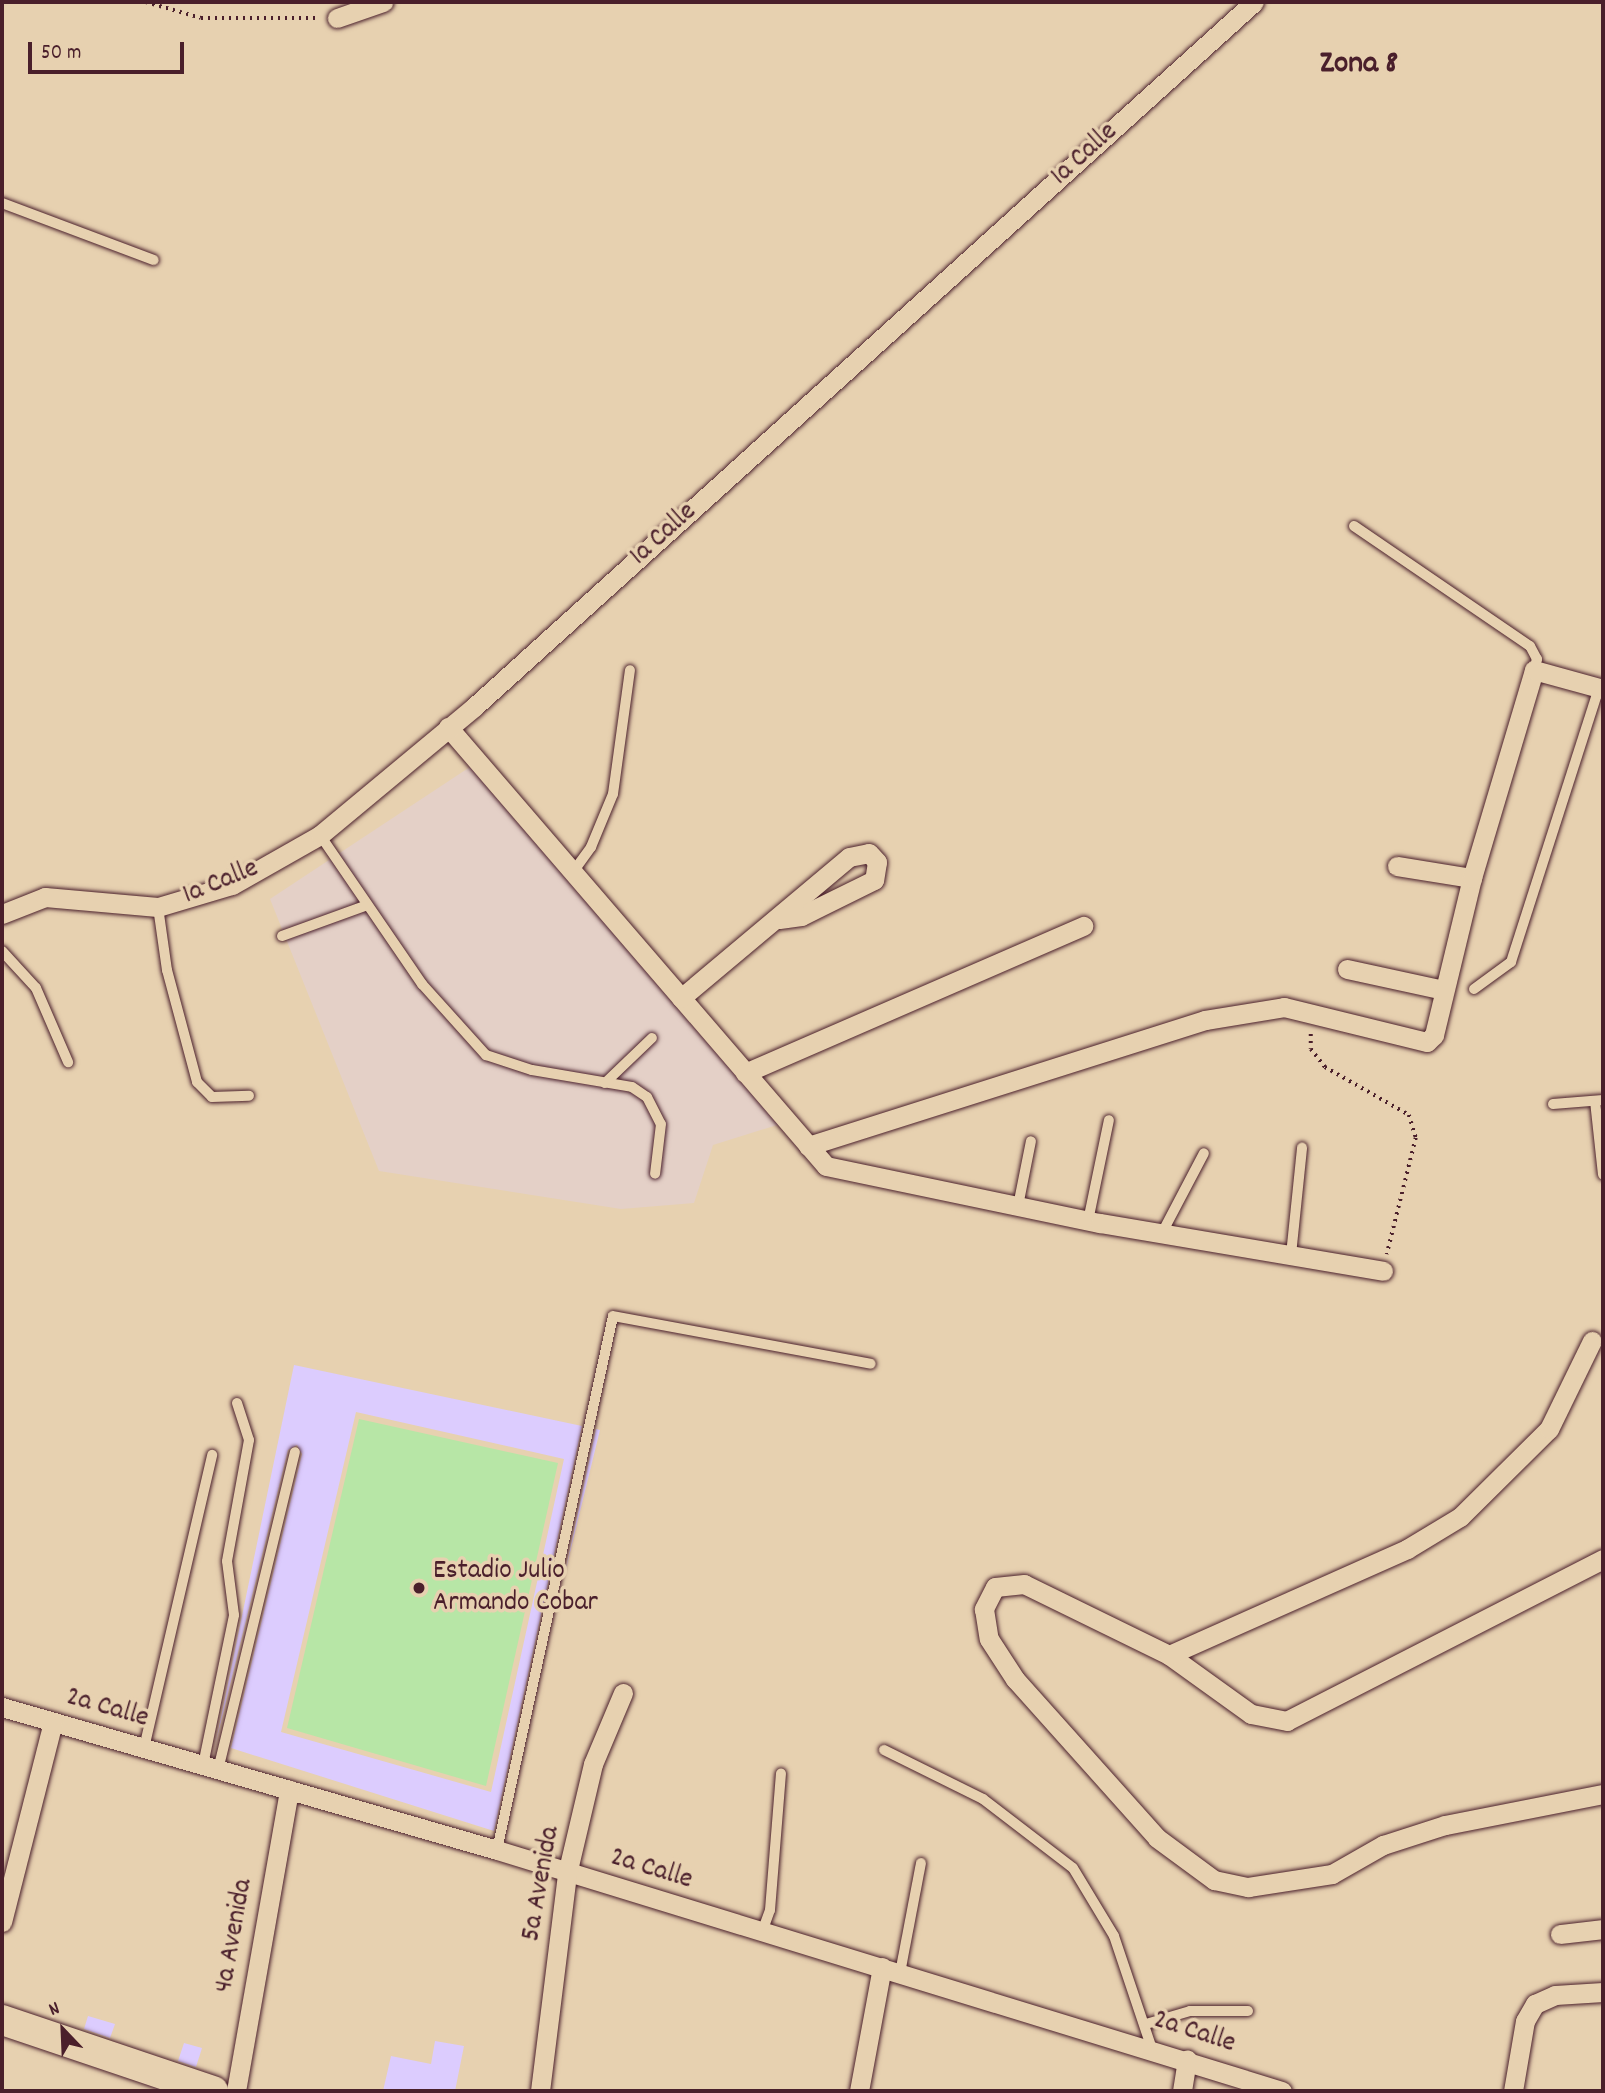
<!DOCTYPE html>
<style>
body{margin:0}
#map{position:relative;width:1605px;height:2093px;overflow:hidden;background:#e7d1b0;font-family:Dekko,sans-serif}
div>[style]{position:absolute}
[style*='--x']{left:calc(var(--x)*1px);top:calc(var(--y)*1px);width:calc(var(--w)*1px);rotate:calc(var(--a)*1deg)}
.built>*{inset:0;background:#e4d0c7}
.green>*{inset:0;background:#b7e6a6}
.building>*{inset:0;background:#dcccfe}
.path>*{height:3.5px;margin-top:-1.75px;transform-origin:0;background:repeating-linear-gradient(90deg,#4a1f2b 0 2px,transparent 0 7px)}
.roads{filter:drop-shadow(0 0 2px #4a1f2b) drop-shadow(0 0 2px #4a1f2b)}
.service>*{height:10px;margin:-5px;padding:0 5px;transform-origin:5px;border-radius:5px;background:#e7d1b0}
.minor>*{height:19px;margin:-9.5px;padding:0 9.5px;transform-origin:9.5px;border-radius:9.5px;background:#e7d1b0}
.primary>*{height:30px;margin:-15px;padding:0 15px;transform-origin:15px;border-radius:15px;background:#e7d1b0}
.dots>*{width:19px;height:19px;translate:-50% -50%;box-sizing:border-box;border:4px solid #e7d1b0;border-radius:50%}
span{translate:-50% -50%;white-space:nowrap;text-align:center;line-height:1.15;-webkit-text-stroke:7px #e7d1b0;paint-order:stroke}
.street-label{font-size:28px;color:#4a1f2b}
.poi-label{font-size:28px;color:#4a1f2b}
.left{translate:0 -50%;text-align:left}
.quarter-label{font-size:32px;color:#4a1f2b;font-weight:700}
.frame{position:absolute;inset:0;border:4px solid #4a1f2b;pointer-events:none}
.north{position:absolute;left:28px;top:1995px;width:70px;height:70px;-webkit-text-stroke:5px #e7d1b0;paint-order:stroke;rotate:337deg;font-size:19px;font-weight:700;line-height:28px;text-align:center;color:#4a1f2b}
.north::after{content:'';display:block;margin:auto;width:24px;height:32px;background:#4a1f2b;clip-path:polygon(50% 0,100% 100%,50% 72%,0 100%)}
.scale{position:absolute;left:28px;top:42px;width:156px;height:32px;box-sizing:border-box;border:4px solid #4a1f2b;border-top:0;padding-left:9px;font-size:21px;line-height:24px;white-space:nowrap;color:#4a1f2b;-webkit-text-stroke:5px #e7d1b0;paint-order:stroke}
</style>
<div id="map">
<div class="built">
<i style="clip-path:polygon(476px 763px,796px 1119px,713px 1145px,694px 1203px,621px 1209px,379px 1171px,270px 899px)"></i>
</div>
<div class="green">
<i style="clip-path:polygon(359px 1419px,558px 1463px,486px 1786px,287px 1728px)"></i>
</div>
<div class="building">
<i style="clip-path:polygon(evenodd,294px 1365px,582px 1426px,494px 1831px,231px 1748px,302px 1454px,297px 1445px,288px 1450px,215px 1746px,294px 1365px,356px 1412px,564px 1459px,491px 1792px,281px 1732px,356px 1412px)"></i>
<i style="clip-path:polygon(596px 1429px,600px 1430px,564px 1577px)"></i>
<i style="clip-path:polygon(88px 2016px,115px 2024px,110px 2038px,84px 2029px)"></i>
<i style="clip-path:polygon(435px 2041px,464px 2046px,455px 2091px,383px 2091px,391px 2056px,431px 2064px)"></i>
<i style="clip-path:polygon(184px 2043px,202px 2048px,196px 2067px,178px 2061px)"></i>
</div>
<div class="path">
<i style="--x:146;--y:2;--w:57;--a:16.2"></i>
<i style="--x:201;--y:18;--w:119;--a:0"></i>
<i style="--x:1311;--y:1034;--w:15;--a:90"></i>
<i style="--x:1311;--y:1049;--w:23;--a:52"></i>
<i style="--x:1325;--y:1067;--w:97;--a:29.7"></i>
<i style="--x:1409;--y:1115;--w:24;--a:73"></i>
<i style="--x:1416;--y:1138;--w:120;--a:104"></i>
</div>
<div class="roads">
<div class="service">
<i style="--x:2;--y:203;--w:162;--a:20.6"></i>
<i style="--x:1354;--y:526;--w:213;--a:34.3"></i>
<i style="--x:1530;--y:646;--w:15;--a:62"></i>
<i style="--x:1537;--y:659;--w:11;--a:105"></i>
<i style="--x:320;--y:835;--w:181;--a:55.6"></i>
<i style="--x:422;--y:984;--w:96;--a:48"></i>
<i style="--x:486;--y:1055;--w:48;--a:18.1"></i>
<i style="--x:532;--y:1070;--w:101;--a:9.6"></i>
<i style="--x:632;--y:1087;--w:18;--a:34"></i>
<i style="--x:647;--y:1097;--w:30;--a:63"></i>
<i style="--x:661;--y:1124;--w:50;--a:96.8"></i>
<i style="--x:573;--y:872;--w:31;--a:-54"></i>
<i style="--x:591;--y:847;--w:57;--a:-67.5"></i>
<i style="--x:613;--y:794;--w:125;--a:-82.2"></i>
<i style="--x:158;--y:907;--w:64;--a:81.9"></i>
<i style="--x:167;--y:970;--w:116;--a:75"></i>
<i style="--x:197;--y:1082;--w:21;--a:45"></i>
<i style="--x:212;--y:1097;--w:37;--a:-2"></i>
<i style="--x:282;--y:936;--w:88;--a:-19.9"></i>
<i style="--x:2;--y:951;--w:50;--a:47.4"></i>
<i style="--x:36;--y:988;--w:81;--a:66.6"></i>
<i style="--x:1474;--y:989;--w:46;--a:-36.1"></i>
<i style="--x:1511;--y:962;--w:288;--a:-72.2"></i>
<i style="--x:605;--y:1083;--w:65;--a:-43.8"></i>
<i style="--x:1595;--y:1101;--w:74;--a:83.8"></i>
<i style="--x:1553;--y:1104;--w:50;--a:-4.6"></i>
<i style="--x:1018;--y:1206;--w:66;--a:-78.7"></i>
<i style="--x:1088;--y:1221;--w:103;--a:-78.3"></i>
<i style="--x:1162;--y:1233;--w:90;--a:-62.3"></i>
<i style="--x:1291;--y:1255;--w:108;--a:-84.1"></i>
<i style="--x:144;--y:1748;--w:301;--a:-76.9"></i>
<i style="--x:884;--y:1750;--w:110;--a:26.3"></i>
<i style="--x:983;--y:1799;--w:113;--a:37.5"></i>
<i style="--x:1073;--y:1868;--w:79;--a:58.9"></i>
<i style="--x:1114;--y:1936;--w:119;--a:71.4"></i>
<i style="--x:203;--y:1765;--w:153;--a:-78.3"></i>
<i style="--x:234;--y:1615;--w:54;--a:-97.4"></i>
<i style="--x:227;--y:1561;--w:123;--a:-79.7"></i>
<i style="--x:249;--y:1440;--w:39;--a:-108"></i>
<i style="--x:218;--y:1770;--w:327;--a:-76.4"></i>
<i style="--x:497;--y:1850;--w:546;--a:-77.74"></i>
<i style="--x:613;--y:1316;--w:262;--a:10.5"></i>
<i style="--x:762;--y:1932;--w:23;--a:-70"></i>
<i style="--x:770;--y:1910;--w:137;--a:-85.4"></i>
<i style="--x:900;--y:1973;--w:112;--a:-79.2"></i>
<i style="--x:1146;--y:2024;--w:46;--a:-16.5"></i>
<i style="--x:1190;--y:2011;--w:58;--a:0"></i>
</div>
<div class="minor">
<i style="--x:337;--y:18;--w:49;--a:-19.2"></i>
<i style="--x:448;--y:727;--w:579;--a:49.27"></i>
<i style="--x:826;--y:1166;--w:280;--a:11.8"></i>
<i style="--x:1100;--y:1223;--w:287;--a:9.6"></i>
<i style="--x:1397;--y:866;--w:76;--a:9.1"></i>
<i style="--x:2;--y:914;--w:46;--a:-21.6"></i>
<i style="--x:45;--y:897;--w:113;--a:5.1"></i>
<i style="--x:158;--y:907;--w:77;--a:-16.6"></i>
<i style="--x:232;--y:885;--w:101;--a:-29.6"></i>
<i style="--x:320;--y:835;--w:200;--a:-39.7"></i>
<i style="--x:474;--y:707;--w:1051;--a:-42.11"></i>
<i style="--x:1347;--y:969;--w:99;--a:12.2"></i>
<i style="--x:681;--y:998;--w:219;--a:-40"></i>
<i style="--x:849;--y:857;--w:20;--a:-11"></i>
<i style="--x:869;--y:853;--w:12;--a:48"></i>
<i style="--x:877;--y:862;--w:18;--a:99"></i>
<i style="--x:874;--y:880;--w:81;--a:153.7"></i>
<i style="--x:801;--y:916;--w:22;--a:172"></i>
<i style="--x:745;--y:1073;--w:369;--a:-23.5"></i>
<i style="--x:808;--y:1146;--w:417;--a:-17.6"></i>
<i style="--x:1205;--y:1020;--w:80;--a:-9.3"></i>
<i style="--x:1284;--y:1007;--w:147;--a:13.8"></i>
<i style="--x:1427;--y:1042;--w:10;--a:-45"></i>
<i style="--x:1434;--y:1035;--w:162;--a:-76.4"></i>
<i style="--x:1472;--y:878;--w:217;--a:-73.4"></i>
<i style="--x:1534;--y:670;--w:72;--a:15.4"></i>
<i style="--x:1603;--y:1559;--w:355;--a:152.9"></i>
<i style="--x:1287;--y:1721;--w:37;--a:-169"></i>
<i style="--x:1251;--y:1714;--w:101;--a:-144.3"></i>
<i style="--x:1169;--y:1655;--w:161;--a:-153.9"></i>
<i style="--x:1024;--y:1584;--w:29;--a:174"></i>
<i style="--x:995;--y:1587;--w:25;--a:117"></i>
<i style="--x:984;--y:1609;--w:30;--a:81"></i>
<i style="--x:989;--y:1639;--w:48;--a:57"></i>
<i style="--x:1015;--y:1679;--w:213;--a:48.2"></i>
<i style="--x:1157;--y:1838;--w:71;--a:36.4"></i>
<i style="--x:1214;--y:1880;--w:35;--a:12"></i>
<i style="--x:1248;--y:1887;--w:85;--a:-8.8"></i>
<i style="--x:1332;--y:1874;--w:59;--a:-29.6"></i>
<i style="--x:1383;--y:1845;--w:65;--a:-17.9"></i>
<i style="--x:1445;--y:1825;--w:161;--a:-11.1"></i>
<i style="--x:1169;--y:1655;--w:261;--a:-24"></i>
<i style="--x:1407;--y:1549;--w:62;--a:-31.1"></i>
<i style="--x:1460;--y:1517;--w:125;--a:-44.7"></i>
<i style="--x:1549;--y:1429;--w:98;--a:-64"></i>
<i style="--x:2;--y:1707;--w:515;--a:16.11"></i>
<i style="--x:497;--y:1850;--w:821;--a:17.07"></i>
<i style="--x:2;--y:1922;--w:206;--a:-75.7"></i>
<i style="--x:1560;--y:1934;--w:43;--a:-6.6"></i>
<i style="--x:236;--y:2091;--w:306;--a:-80"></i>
<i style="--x:540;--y:2091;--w:219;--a:-82.9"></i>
<i style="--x:567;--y:1874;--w:113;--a:-76.7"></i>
<i style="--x:593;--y:1764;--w:77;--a:-67.1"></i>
<i style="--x:859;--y:2091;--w:126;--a:-79.5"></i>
<i style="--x:1182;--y:2091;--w:32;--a:-81"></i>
<i style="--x:1513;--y:2091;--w:71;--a:-80.3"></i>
<i style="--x:1525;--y:2021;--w:20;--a:-60"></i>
<i style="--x:1535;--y:2004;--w:22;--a:-24"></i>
<i style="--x:1555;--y:1995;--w:48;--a:-3.6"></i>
</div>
<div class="primary">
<i style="--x:2;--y:2020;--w:223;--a:18.6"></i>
</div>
</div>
<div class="dots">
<i style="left:419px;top:1588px;background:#4a1f2b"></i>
</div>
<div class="street-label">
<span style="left:1085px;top:155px;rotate:-42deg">1a Calle</span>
<span style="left:664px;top:535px;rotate:-42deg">1a Calle</span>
<span style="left:221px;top:883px;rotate:-22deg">1a Calle</span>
<span style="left:107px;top:1709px;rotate:16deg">2a Calle</span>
<span style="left:651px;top:1870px;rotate:17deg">2a Calle</span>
<span style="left:542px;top:1884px;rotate:-80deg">5a Avenida</span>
<span style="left:235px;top:1936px;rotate:-80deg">4a Avenida</span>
<span style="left:1194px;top:2033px;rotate:18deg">2a Calle</span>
</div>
<div class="poi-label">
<span class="left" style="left:433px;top:1588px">Estadio Julio<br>Armando Cobar</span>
</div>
<div class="quarter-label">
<span style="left:1359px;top:65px">Zona 8</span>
</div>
<div class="frame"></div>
<div class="north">N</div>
<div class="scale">50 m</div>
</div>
